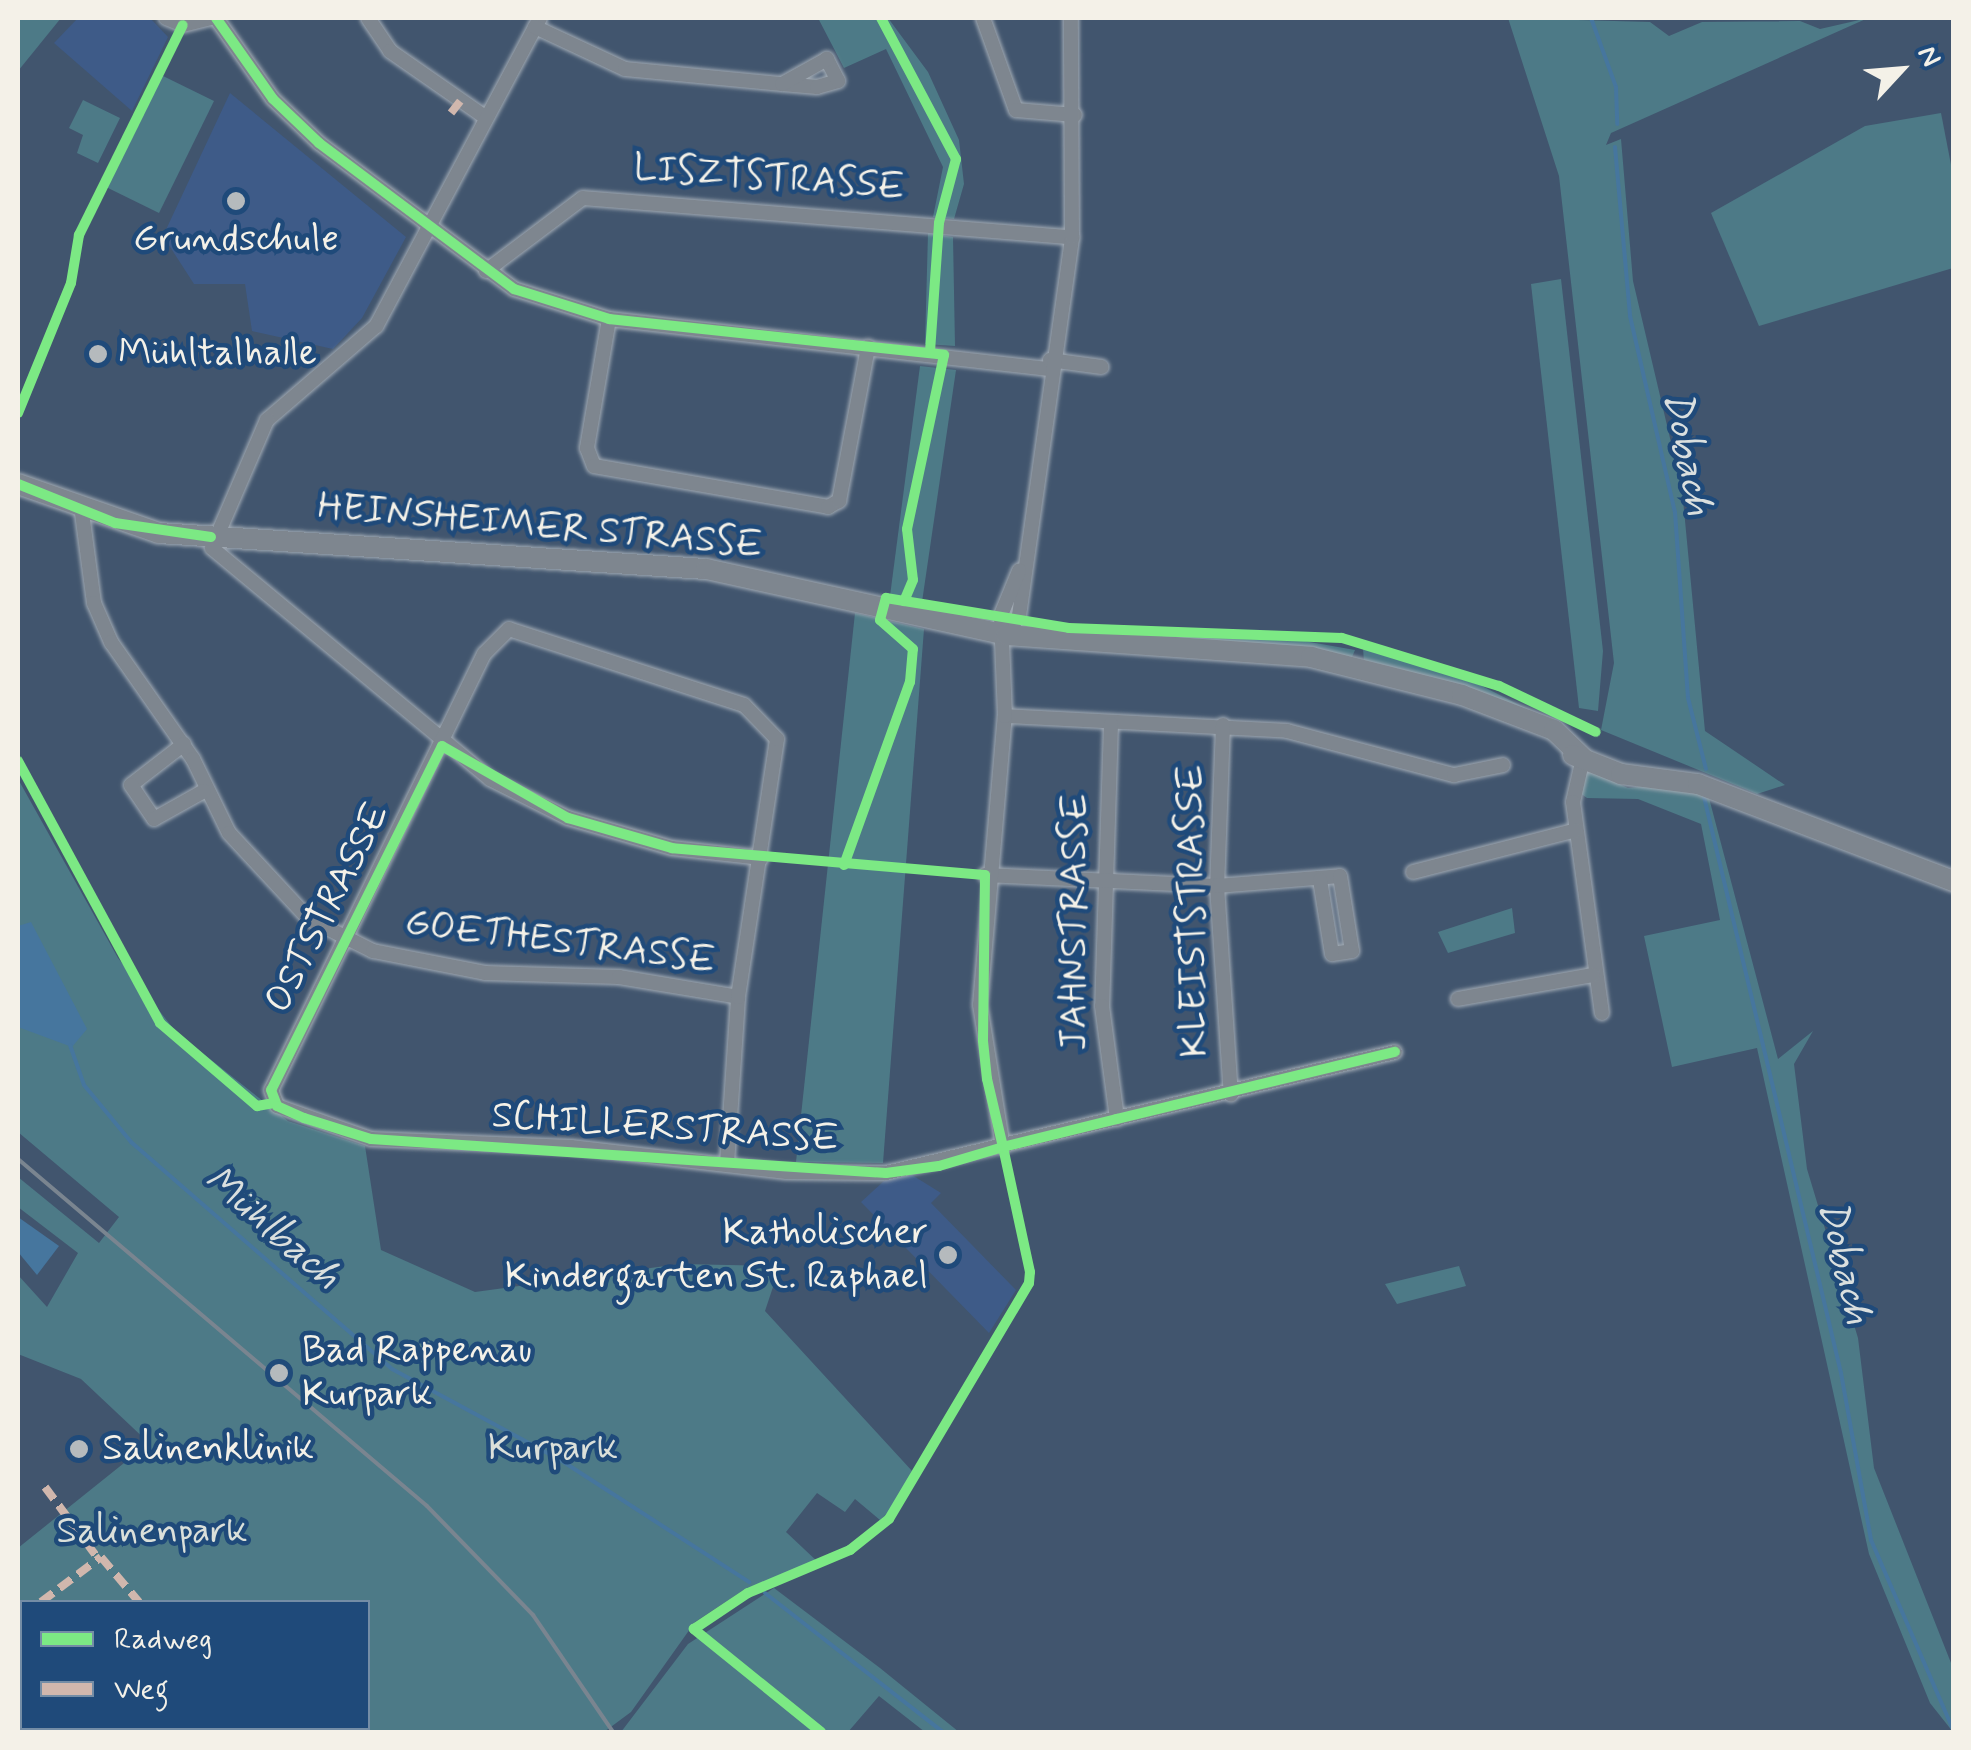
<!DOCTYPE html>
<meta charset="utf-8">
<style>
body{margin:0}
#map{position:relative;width:1971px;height:1750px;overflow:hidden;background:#41556e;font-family:Mynerve,sans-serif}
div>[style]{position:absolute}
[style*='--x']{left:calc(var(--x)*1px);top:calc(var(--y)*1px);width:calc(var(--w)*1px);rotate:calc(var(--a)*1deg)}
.built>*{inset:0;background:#3e5b88}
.green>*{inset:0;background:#4d7a87}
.water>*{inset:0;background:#46769e}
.stream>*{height:4px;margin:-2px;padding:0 2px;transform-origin:2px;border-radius:2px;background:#46769e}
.roads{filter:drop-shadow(0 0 2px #a1aab3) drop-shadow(0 0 2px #a1aab3)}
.street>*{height:14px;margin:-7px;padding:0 7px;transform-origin:7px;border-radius:7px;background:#7e868f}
.secondary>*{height:20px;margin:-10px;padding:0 10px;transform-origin:10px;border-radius:10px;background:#7e868f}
.rail>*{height:4px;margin:-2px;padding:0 2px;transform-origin:2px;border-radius:2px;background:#7a8590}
.quiet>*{height:8px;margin-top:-4px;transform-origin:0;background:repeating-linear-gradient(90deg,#d1b7ad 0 15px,transparent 0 23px)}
.cycleway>*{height:10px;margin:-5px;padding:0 5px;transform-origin:5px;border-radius:5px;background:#7ce984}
.dots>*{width:28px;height:28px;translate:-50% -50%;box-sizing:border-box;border:5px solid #1f4a7a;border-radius:50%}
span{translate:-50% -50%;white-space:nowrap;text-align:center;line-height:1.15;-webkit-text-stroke:9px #1f4a7a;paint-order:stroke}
.street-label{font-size:38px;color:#f4f1e8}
.poi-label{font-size:38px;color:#f4f1e8}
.left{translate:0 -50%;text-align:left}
.right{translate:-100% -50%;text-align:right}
.park-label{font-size:38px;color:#dbe0da}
.water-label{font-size:40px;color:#dadfde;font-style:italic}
.frame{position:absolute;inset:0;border:20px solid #f4f1e8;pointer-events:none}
.legend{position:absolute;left:20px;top:1600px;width:350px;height:130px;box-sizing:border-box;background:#1f4a7a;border:2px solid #748da6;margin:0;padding:12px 18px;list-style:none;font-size:30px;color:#f4f1e8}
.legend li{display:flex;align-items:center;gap:20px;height:50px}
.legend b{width:50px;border:2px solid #748da6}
.north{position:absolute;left:1851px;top:20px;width:100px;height:100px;-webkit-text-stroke:8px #1f4a7a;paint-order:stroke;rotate:64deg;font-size:28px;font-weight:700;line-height:40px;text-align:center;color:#f4f1e8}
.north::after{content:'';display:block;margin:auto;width:35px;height:45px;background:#f4f1e8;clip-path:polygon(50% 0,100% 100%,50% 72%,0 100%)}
</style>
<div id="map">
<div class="built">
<i style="clip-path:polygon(78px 18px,150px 18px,168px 37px,132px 111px,54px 43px)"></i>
<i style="clip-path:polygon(230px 93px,406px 237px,362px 318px,333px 349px,252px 331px,245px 284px,194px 284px,163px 236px)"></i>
<i style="clip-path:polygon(912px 1175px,941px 1193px,931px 1203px,1016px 1290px,989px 1333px,861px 1202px,884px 1181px)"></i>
</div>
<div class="green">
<i style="clip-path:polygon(18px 18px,61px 18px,18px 71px)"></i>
<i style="clip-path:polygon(818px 18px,888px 18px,928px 72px,959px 140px,964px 184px,954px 219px,933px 217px,943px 167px,886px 49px,844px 68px)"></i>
<i style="clip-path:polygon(1508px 18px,1650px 22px,1669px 36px,1702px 22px,1800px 21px,1820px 29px,1868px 18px,1611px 133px,1606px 145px,1621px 139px,1633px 281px,1682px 489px,1705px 731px,1785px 785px,1757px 794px,1601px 730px,1614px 663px,1559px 176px)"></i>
<i style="clip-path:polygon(161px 75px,214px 101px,159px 213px,106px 187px)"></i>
<i style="clip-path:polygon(83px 100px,120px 118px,98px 163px,77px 153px,83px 135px,69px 128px)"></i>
<i style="clip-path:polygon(1941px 113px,1953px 175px,1953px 268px,1759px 326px,1711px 213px,1865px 126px)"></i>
<i style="clip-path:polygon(928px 233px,953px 237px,955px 346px,925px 344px)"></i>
<i style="clip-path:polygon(1561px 279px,1603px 651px,1598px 711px,1579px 708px,1531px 284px)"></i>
<i style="clip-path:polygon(920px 366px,956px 370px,922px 602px,890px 596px)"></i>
<i style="clip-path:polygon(855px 613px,924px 629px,883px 1163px,796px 1162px)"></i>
<i style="clip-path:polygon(1042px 622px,1096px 633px,1265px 634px,1355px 650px,1352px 657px,1039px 631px,1030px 624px)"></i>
<i style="clip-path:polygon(1363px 648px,1480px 685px,1531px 711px,1364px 662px)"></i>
<i style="clip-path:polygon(1585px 769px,1628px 788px,1669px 784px,1709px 798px,1778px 1059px,1813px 1031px,1794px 1064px,1807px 1169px,1858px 1338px,1874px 1468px,1953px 1668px,1953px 1732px,1930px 1703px,1869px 1554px,1757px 1048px,1672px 1067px,1644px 936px,1720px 920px,1701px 824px,1638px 799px,1587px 798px,1576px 790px)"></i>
<i style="clip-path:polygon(evenodd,18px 779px,118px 958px,176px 1032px,288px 1121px,365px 1146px,381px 1250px,475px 1292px,680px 1264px,780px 1266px,765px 1311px,913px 1472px,896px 1506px,880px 1520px,855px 1499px,845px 1512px,817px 1493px,786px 1532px,820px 1564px,742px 1591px,695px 1622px,631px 1712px,604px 1732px,18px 1732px,18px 1548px,149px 1443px,81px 1379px,18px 1354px,18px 1275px,47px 1307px,78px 1253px,18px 1207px,18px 1177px,99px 1243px,119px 1217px,18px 1132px,18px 779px,22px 1602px,368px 1602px,368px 1728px,22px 1728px,22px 1602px)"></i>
<i style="clip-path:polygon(1512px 908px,1515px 933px,1448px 953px,1438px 932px)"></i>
<i style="clip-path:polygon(1459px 1266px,1466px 1286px,1397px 1304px,1385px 1284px)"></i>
<i style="clip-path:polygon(774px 1588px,880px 1668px,959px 1732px,925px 1732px,879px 1696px,848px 1732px,621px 1732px,688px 1644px)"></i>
</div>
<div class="water">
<i style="clip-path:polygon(31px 922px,87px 1029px,72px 1047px,18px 1027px,18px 926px)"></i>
<i style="clip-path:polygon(18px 1217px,59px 1246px,37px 1275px,18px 1252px)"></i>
</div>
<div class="stream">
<i style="--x:1591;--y:18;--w:73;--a:70.1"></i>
<i style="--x:1616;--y:87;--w:37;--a:88"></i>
<i style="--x:1615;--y:147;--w:170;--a:84.9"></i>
<i style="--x:1630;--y:316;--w:201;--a:77.1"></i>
<i style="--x:1675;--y:512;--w:186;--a:86"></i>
<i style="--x:1688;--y:698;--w:73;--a:75.8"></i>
<i style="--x:1704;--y:797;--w:592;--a:76.62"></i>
<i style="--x:1841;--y:1373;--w:170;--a:79.8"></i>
<i style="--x:1871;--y:1540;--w:209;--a:66.6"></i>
<i style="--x:70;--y:1045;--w:42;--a:70.7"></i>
<i style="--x:84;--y:1085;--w:74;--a:50.5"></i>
<i style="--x:131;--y:1142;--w:346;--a:41"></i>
<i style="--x:392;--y:1369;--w:193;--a:28.4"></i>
<i style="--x:562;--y:1461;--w:223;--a:32.9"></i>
<i style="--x:765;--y:1593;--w:226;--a:38"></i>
</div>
<div class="roads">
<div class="street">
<i style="--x:166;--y:18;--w:18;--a:22"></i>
<i style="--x:183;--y:25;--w:29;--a:-14"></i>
<i style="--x:216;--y:18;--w:99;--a:54.9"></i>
<i style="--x:273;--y:99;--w:64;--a:43.7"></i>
<i style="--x:319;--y:143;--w:244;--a:36.8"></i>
<i style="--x:514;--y:289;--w:100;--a:17.5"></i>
<i style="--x:609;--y:319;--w:443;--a:6.5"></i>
<i style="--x:368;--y:18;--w:40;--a:56"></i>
<i style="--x:390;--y:51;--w:116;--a:34.8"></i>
<i style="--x:540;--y:18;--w:349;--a:118"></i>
<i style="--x:376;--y:326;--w:144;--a:139.2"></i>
<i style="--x:267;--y:420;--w:139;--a:113.3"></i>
<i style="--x:212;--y:548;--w:361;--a:39.7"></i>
<i style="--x:490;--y:779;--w:87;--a:26.6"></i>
<i style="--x:568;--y:818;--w:108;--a:16.1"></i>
<i style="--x:672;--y:848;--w:90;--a:6.4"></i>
<i style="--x:983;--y:18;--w:98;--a:70.3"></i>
<i style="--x:1016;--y:110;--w:59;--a:4.8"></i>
<i style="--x:535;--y:27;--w:99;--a:25"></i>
<i style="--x:625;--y:69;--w:158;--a:5.5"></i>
<i style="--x:782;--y:84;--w:35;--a:5"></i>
<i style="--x:817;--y:87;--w:22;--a:-16"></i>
<i style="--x:838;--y:81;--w:25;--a:-117"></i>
<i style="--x:827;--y:59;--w:51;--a:150.9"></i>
<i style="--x:486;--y:271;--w:121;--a:-37"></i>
<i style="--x:583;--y:198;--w:491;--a:4.6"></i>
<i style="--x:609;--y:319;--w:131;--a:99.7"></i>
<i style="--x:587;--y:448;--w:19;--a:69"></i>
<i style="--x:594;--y:466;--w:238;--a:9.9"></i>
<i style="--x:828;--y:507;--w:13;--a:-29"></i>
<i style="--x:839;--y:501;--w:157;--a:-79.3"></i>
<i style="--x:1050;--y:360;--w:52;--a:7.7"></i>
<i style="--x:82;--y:513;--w:91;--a:82.4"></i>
<i style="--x:94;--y:603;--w:43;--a:66.4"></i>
<i style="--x:111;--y:642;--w:143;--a:55"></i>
<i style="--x:193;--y:759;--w:82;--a:64.1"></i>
<i style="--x:229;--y:833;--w:117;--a:47.1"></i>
<i style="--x:309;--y:919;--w:72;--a:26.6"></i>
<i style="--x:373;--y:951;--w:114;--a:11.1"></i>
<i style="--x:485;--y:973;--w:134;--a:1.7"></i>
<i style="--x:619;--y:977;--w:121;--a:9.5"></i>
<i style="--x:1006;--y:635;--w:23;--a:-56"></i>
<i style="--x:1019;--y:616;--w:383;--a:-82"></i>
<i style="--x:1072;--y:237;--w:219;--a:-90.3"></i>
<i style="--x:1005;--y:716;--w:282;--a:3"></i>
<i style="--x:1287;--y:731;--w:173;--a:14.8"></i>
<i style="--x:1454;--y:775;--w:50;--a:-11.5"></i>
<i style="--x:1111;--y:724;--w:282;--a:91.8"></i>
<i style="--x:1102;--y:1006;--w:114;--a:82.4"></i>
<i style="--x:1223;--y:725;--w:161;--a:92.1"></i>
<i style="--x:1217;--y:886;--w:209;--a:86.2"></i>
<i style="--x:184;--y:744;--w:67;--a:142.3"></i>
<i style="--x:131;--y:785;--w:41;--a:55.9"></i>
<i style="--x:154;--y:819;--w:57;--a:-29.2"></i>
<i style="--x:1583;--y:758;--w:45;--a:102.8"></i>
<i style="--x:1573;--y:802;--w:213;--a:82.2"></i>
<i style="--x:1413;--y:872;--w:168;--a:-14.4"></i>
<i style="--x:985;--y:875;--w:232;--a:2.7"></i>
<i style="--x:1217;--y:886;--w:123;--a:-4.6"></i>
<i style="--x:1340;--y:876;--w:76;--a:80.9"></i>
<i style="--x:1352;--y:951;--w:20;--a:171"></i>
<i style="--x:1332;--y:954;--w:75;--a:-99.2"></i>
<i style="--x:1458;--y:999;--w:137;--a:-10.1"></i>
<i style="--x:1003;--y:1147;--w:144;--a:-99.2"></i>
<i style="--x:980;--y:1005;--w:290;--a:-85.1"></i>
<i style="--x:1005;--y:716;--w:101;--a:-92.3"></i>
<i style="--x:1001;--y:615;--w:48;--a:-67.8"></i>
<i style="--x:727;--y:1164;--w:167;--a:-86.2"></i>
<i style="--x:738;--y:997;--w:261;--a:-81.4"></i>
<i style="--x:777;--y:739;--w:47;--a:-134.1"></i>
<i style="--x:744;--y:705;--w:247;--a:-162.1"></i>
<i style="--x:509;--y:629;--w:35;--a:135"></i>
<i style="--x:484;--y:654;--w:485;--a:116"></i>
<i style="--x:271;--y:1090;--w:17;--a:69"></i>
<i style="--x:277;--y:1106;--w:100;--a:19.3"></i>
<i style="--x:371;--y:1139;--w:200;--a:2.3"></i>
<i style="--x:571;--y:1147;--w:217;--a:6.6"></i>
<i style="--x:787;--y:1172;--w:99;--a:0.6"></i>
<i style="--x:886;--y:1173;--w:523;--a:-13.37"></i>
</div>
<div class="secondary">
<i style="--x:18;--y:484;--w:149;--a:19.2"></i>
<i style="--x:159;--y:533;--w:548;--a:3.77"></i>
<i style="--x:706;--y:569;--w:307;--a:12.4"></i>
<i style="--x:1006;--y:635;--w:306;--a:4.1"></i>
<i style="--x:1311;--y:657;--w:156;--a:14.1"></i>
<i style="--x:1462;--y:695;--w:98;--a:20.8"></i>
<i style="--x:1554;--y:730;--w:40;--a:44"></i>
<i style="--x:1573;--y:755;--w:52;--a:21.6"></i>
<i style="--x:1621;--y:774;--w:78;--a:7.4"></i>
<i style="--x:1698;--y:784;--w:274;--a:20.8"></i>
</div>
</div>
<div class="rail">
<i style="--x:18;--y:1159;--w:536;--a:40.31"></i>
<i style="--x:427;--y:1506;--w:152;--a:45.8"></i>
<i style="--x:533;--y:1615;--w:142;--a:55.6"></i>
</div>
<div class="quiet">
<i style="--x:451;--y:113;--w:16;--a:-52"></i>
<i style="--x:45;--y:1487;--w:87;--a:53.4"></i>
<i style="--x:41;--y:1602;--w:75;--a:-36.9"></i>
<i style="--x:101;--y:1557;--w:59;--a:49.8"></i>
<i style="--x:18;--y:1622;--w:6;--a:-45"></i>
<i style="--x:18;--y:1637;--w:1;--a:90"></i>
<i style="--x:237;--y:1728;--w:6;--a:45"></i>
</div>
<div class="cycleway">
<i style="--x:216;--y:18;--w:99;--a:54.9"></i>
<i style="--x:273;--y:99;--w:64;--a:43.7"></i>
<i style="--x:319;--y:143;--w:244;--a:36.8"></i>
<i style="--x:514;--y:289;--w:100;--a:17.5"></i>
<i style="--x:609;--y:319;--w:337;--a:6.1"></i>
<i style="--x:944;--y:355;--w:178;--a:102"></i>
<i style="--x:907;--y:529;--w:51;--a:83.3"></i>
<i style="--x:913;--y:580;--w:23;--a:113"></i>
<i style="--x:881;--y:18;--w:160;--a:62"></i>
<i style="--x:956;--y:159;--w:66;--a:104.9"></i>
<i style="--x:939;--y:223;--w:130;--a:94"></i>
<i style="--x:18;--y:413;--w:140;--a:-67.8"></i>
<i style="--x:71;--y:283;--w:49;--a:-80.5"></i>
<i style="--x:79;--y:235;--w:234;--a:-63.7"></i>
<i style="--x:18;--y:484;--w:105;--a:21.9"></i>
<i style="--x:115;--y:523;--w:97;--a:8.3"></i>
<i style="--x:18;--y:761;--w:298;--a:61.5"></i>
<i style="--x:160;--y:1023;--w:128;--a:40.6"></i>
<i style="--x:257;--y:1106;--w:17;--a:-10"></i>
<i style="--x:844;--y:865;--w:195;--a:-70.2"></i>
<i style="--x:910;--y:682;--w:33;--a:-85"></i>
<i style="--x:913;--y:649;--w:44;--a:-138.7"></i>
<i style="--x:880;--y:620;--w:23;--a:-75"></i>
<i style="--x:886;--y:598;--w:185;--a:9.3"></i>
<i style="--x:1069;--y:628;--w:273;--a:2.1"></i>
<i style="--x:1342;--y:638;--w:164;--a:17"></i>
<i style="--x:1499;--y:686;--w:107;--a:25.4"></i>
<i style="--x:821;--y:1732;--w:164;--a:-141"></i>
<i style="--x:694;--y:1629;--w:65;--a:-33.7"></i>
<i style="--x:748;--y:1593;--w:111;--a:-22.9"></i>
<i style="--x:850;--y:1550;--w:50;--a:-38.5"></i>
<i style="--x:889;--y:1519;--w:274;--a:-59.3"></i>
<i style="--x:1029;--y:1283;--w:11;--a:-85"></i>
<i style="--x:1030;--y:1272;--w:128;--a:-102.2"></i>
<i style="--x:1003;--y:1147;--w:70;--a:-103.2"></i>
<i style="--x:987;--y:1079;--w:39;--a:-96"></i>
<i style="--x:983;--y:1040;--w:165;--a:-89.3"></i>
<i style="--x:985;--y:875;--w:314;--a:-175.1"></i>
<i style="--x:672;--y:848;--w:108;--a:-163.9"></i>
<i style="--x:568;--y:818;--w:145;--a:-150.3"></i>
<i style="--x:442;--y:746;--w:384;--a:116.4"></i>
<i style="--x:271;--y:1090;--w:17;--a:69"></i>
<i style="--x:277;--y:1106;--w:30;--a:24"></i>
<i style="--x:304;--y:1118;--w:70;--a:17.4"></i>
<i style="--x:371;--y:1139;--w:516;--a:3.78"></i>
<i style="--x:886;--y:1173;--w:53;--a:-7.5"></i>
<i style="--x:939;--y:1166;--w:67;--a:-16.5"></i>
<i style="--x:1003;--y:1147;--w:117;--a:-13.8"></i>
<i style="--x:1117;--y:1119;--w:286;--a:-13.6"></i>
</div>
<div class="dots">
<i style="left:236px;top:201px;background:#b5babd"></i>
<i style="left:98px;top:354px;background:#b5babd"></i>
<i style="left:948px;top:1255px;background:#b5babd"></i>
<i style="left:279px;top:1373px;background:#b5babd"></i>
<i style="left:79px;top:1449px;background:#b5babd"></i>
</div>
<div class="street-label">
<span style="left:769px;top:178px;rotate:4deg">LISZTSTRASSE</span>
<span style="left:540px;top:526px;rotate:5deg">HEINSHEIMER STRASSE</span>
<span style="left:328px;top:908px;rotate:-63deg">OSTSTRASSE</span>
<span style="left:1193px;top:911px;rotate:-91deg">KLEISTSTRASSE</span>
<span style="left:1075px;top:922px;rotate:-90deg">JAHNSTRASSE</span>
<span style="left:560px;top:942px;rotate:7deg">GOETHESTRASSE</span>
<span style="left:665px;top:1128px;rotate:4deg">SCHILLERSTRASSE</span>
</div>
<div class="poi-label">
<span style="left:236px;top:240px">Grundschule</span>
<span class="left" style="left:118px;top:354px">Mühltalhalle</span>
<span class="right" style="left:928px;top:1255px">Katholischer<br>Kindergarten St. Raphael</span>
<span class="left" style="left:302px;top:1373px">Bad Rappenau<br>Kurpark</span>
<span class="left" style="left:102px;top:1449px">Salinenklinik</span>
</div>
<div class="park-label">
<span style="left:553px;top:1449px">Kurpark</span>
<span style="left:152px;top:1532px">Salinenpark</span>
</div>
<div class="water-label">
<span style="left:1687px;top:453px;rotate:79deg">Dobach</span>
<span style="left:272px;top:1228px;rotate:41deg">Mühlbach</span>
<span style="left:1844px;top:1262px;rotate:77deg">Dobach</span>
</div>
<div class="frame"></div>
<ul class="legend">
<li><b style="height:12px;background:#7ce984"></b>Radweg</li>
<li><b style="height:12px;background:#d1b7ad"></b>Weg</li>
</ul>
<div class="north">N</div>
</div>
